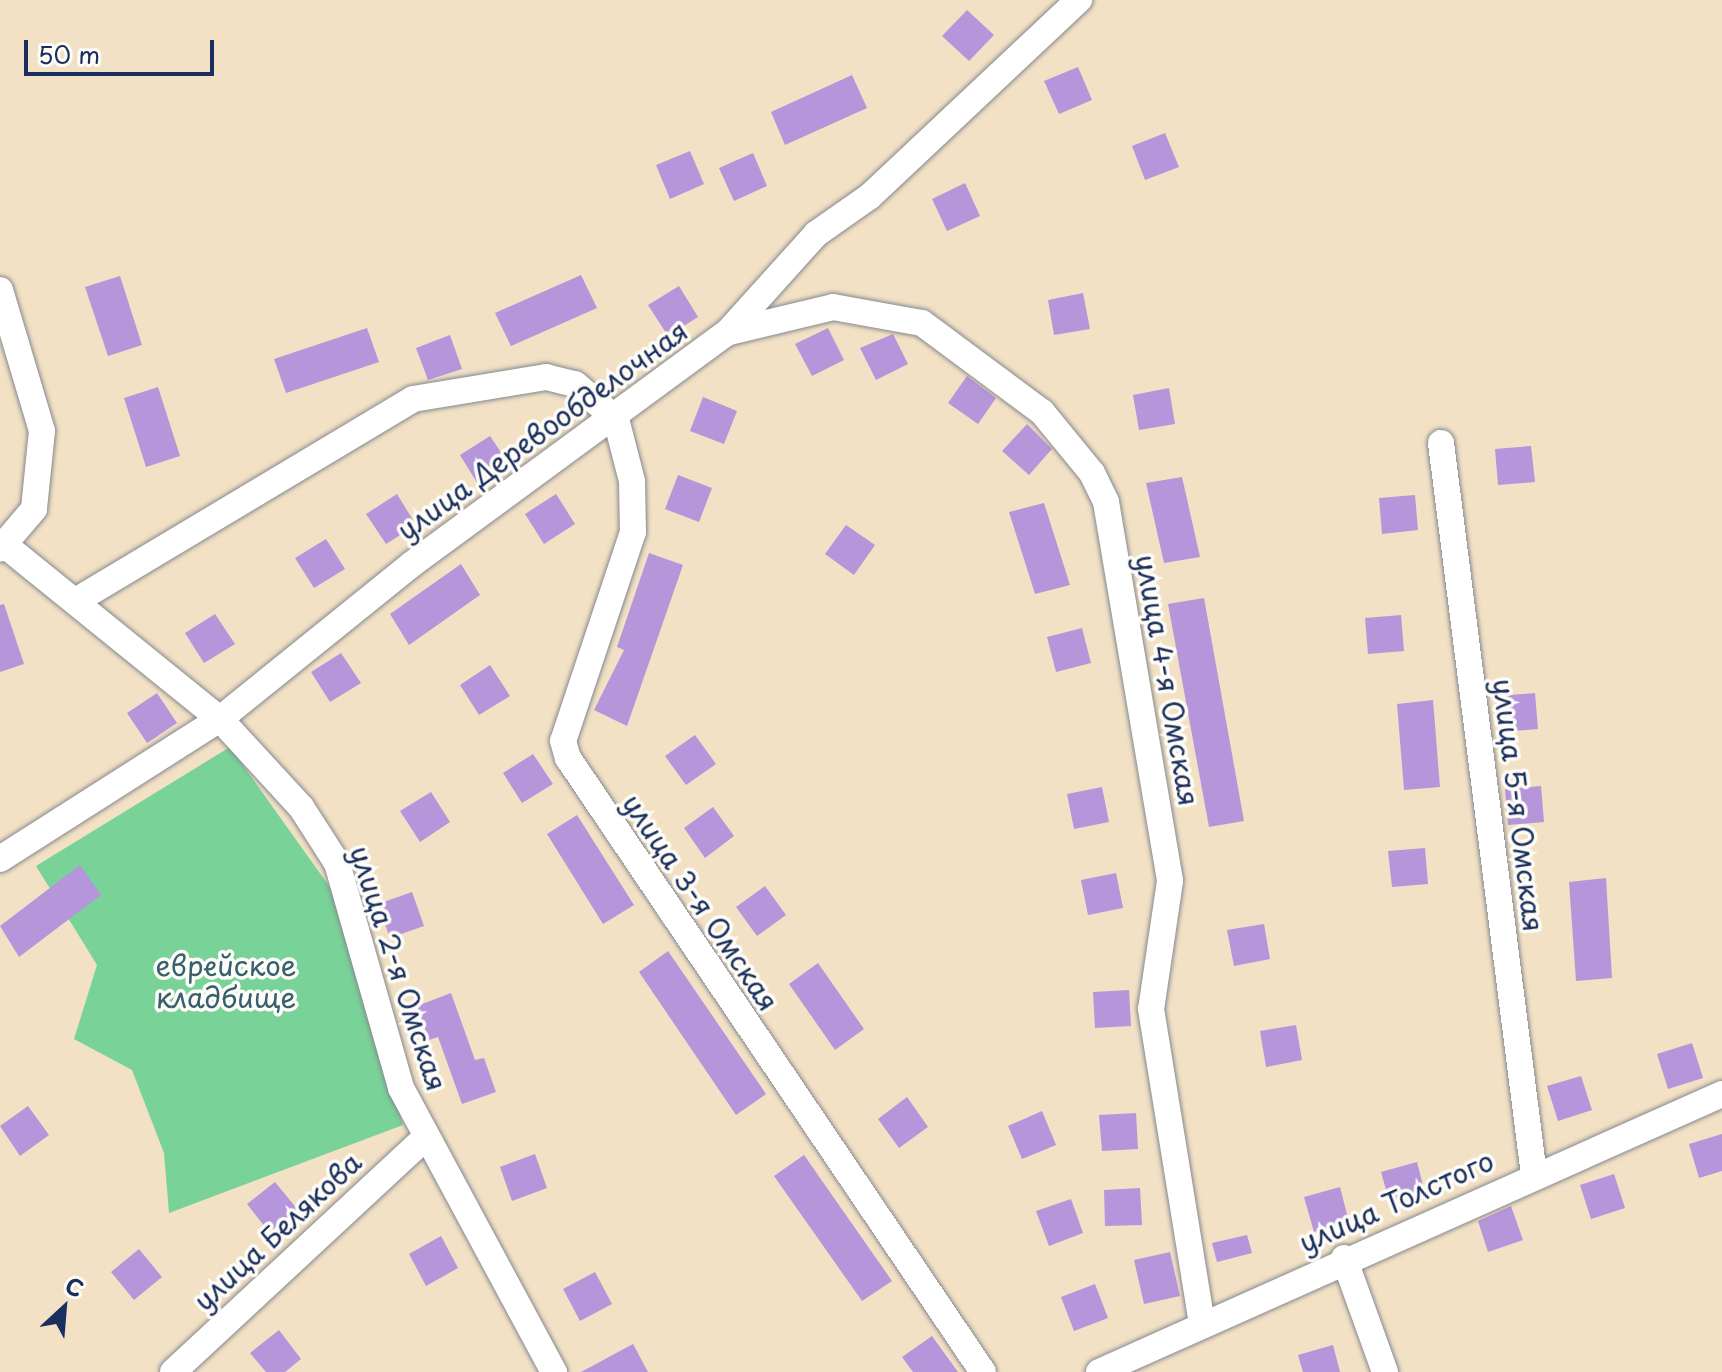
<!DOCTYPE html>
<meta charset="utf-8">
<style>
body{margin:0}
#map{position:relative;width:1722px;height:1372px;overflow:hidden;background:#f2e1c4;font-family:"Playpen Sans",sans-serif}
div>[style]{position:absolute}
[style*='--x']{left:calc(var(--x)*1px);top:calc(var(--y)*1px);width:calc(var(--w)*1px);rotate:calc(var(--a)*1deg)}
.green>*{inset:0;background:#79d298}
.building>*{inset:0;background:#b596da}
.roads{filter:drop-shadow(0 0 2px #868891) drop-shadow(0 0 2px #868891)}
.street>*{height:26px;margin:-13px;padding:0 13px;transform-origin:13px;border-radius:13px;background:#fff}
span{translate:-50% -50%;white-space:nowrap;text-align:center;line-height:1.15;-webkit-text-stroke:7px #fdfcf7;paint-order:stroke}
.street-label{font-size:28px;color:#1b2f5e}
.park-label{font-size:28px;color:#37606f}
.north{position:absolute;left:24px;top:1268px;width:80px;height:80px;-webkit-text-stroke:6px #fdfcf7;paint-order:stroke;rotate:26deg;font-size:22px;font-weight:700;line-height:32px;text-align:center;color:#1b2f5e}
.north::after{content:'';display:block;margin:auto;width:28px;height:36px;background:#1b2f5e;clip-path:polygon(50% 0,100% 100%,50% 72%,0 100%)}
.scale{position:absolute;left:24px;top:40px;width:190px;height:36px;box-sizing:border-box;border:4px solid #1b2f5e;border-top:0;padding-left:10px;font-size:24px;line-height:28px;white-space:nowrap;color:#1b2f5e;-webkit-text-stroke:6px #fdfcf7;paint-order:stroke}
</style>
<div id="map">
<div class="green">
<i style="clip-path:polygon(230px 747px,334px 893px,403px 1125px,169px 1213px,164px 1153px,132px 1070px,74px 1039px,97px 965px,36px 866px)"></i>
</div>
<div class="building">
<i style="clip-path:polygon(967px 10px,994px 35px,969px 61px,942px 36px)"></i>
<i style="clip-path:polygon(1078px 67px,1092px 100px,1059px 114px,1044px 81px)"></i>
<i style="clip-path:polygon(852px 75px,867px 108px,785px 145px,771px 112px)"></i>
<i style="clip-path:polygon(1165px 133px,1179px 167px,1145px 180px,1132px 146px)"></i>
<i style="clip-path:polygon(690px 151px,704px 184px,670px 199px,656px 165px)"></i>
<i style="clip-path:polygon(753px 153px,767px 186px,734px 201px,719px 168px)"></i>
<i style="clip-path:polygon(965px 183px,980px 216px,947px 231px,932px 199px)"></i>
<i style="clip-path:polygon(581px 275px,597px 308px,511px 346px,495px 313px)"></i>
<i style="clip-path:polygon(120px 276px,142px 345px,108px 356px,85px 287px)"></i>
<i style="clip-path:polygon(679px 286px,698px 317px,668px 336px,648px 305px)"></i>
<i style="clip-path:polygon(1083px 293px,1090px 329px,1054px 335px,1048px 300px)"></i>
<i style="clip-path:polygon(367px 328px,379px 362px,286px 393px,274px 359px)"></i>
<i style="clip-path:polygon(828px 328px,844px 360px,812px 376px,795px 344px)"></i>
<i style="clip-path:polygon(893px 334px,908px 364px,876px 380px,860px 348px)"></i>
<i style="clip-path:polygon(450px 335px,462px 369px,428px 380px,416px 348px)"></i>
<i style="clip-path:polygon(967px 376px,996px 398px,978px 424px,948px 403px)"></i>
<i style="clip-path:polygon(158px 387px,180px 456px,146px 467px,124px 398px)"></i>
<i style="clip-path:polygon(1169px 388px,1175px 424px,1139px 430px,1133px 395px)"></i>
<i style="clip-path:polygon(703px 397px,737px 411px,724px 444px,690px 431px)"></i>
<i style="clip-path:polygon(1027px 424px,1052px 449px,1029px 475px,1002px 451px)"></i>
<i style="clip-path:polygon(490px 436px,510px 466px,479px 486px,460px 455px)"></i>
<i style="clip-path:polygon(1531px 446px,1535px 482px,1498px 485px,1495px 449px)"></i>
<i style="clip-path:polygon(678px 475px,712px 488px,699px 522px,665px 509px)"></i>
<i style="clip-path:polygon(1182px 477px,1200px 557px,1164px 563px,1146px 483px)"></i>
<i style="clip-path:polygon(397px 494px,416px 525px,386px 544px,366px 514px)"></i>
<i style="clip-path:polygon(556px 494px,575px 524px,544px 544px,525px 514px)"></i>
<i style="clip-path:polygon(1415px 495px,1418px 530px,1382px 534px,1379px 498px)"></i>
<i style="clip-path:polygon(1044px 503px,1070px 585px,1035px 594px,1009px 512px)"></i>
<i style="clip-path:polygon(846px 525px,875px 545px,854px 575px,825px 554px)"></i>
<i style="clip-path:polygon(326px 539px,345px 569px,314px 588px,295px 558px)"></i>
<i style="clip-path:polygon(649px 553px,683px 565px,627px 726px,594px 710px,624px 650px,617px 647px)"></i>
<i style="clip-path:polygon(461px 564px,480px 595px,409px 645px,390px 614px)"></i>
<i style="clip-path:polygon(1204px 598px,1244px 821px,1209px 827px,1168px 604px)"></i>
<i style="clip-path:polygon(4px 604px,24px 664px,0 672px,0 605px)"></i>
<i style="clip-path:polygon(215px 614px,235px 644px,204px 663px,185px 633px)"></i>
<i style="clip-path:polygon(1401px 615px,1404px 651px,1368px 654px,1365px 618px)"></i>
<i style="clip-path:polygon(1082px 628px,1091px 663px,1056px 672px,1047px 637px)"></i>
<i style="clip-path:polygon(341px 653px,361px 683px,330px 702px,311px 672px)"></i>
<i style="clip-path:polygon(490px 665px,510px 696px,479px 715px,460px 685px)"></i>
<i style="clip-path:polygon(157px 693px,177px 723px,147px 743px,127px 713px)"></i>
<i style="clip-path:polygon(1535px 693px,1538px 729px,1501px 732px,1498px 696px)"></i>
<i style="clip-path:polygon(1433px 700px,1440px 787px,1404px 790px,1397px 704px)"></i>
<i style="clip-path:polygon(695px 735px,716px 764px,686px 785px,665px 756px)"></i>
<i style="clip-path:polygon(533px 754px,553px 784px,522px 803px,503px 773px)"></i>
<i style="clip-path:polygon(1541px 786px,1544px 822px,1508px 825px,1505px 789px)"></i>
<i style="clip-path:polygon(1102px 787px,1109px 822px,1074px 829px,1067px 794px)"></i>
<i style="clip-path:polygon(431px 792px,450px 822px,420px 842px,400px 811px)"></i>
<i style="clip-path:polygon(713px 807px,734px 836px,705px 858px,684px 828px)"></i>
<i style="clip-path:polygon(577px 815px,634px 905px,603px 924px,547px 834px)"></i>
<i style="clip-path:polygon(1425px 848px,1428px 884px,1392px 887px,1388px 851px)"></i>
<i style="clip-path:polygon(80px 865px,101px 895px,19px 957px,0 926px)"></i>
<i style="clip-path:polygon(1116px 873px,1123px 908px,1088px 915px,1081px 880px)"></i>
<i style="clip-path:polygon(1606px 878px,1612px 978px,1576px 981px,1569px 882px)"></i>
<i style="clip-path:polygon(765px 886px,786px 915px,757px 936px,736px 907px)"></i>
<i style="clip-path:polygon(412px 892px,424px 926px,390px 938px,378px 904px)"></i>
<i style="clip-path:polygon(1264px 924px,1270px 959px,1234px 966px,1227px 930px)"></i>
<i style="clip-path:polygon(668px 951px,766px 1094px,736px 1115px,639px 972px)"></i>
<i style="clip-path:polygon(818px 963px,864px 1029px,835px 1050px,789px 984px)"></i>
<i style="clip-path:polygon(1129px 990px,1131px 1026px,1095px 1028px,1093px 992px)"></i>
<i style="clip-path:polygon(451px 993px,475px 1060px,484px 1058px,496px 1092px,462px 1104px,438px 1037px,429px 1040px,417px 1006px)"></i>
<i style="clip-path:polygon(1296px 1025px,1302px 1060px,1266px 1067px,1260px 1031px)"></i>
<i style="clip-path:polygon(1692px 1043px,1703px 1078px,1668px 1089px,1657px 1054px)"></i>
<i style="clip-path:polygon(1581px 1076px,1592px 1110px,1558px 1121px,1547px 1086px)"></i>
<i style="clip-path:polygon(907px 1097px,928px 1127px,899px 1148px,878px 1119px)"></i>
<i style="clip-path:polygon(28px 1106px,49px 1135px,20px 1156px,0 1126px)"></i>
<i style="clip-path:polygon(1042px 1111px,1056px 1145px,1022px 1159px,1008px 1126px)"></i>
<i style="clip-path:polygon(1136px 1113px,1138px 1149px,1102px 1151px,1099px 1115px)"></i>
<i style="clip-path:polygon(1722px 1134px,1722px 1171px,1699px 1178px,1689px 1144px)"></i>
<i style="clip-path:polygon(535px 1154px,547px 1188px,512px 1201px,500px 1167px)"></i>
<i style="clip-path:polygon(804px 1155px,892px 1281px,862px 1301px,774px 1176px)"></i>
<i style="clip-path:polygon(1417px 1162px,1426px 1197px,1391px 1207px,1381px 1172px)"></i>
<i style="clip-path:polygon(1614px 1174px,1625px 1208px,1591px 1219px,1580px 1185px)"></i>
<i style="clip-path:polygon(275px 1182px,298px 1210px,269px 1232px,247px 1204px)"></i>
<i style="clip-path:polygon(1340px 1187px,1349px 1222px,1314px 1232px,1304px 1197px)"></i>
<i style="clip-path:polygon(1140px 1188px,1142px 1225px,1105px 1226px,1104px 1190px)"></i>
<i style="clip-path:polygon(1071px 1199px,1083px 1233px,1049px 1246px,1036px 1211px)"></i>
<i style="clip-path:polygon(1511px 1206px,1523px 1240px,1488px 1252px,1478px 1221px)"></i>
<i style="clip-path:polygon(1247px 1235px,1252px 1253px,1217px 1262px,1212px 1243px)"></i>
<i style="clip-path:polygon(441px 1236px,458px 1268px,426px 1286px,409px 1254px)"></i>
<i style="clip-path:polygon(139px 1249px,162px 1277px,134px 1300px,111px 1272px)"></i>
<i style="clip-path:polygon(1170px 1252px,1180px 1296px,1144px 1304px,1134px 1260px)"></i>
<i style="clip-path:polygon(595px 1272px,612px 1304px,580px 1321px,563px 1289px)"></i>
<i style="clip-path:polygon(1095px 1284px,1108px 1318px,1074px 1331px,1061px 1297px)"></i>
<i style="clip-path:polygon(279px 1330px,301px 1359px,285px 1372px,266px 1372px,250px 1353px)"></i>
<i style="clip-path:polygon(932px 1336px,958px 1372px,913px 1372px,902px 1357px)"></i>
<i style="clip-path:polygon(633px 1344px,648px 1372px,581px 1372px)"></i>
<i style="clip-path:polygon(1333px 1345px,1340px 1372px,1303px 1372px,1298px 1355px)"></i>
</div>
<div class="roads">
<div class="street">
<i style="--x:0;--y:290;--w:147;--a:73.4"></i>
<i style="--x:42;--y:431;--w:78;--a:95.9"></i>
<i style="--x:34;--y:509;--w:52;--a:130.4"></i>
<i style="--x:729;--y:332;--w:107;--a:-13.5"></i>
<i style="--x:833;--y:307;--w:90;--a:10.2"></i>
<i style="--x:922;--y:323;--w:149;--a:36.6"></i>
<i style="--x:1042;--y:412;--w:79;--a:50.7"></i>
<i style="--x:1092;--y:473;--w:32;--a:64"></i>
<i style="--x:1106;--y:502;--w:384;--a:80.4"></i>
<i style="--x:1170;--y:881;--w:129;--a:98.4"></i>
<i style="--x:1151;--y:1009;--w:320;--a:80.8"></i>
<i style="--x:1441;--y:443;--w:738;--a:82.76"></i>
<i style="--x:6;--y:546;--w:275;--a:39"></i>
<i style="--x:220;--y:719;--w:120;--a:47.4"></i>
<i style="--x:301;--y:807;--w:67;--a:57.3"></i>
<i style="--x:337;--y:863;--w:234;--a:74.1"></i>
<i style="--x:401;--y:1088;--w:323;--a:61.7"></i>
<i style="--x:79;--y:599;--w:389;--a:-30.9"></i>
<i style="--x:413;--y:399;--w:135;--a:-9.4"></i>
<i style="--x:546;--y:377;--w:30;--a:14"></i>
<i style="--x:575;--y:384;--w:54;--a:40.5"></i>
<i style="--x:616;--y:419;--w:64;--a:75.5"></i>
<i style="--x:632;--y:481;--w:51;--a:88.9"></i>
<i style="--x:633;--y:532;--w:220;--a:108.5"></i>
<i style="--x:563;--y:741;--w:18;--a:74"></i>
<i style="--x:568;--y:758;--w:741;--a:55.95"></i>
<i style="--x:0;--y:859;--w:261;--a:-32.5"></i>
<i style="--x:220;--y:719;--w:247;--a:-38.9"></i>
<i style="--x:412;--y:564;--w:391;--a:-36.3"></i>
<i style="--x:727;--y:333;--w:133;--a:-48"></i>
<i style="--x:816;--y:234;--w:66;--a:-35.1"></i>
<i style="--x:870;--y:196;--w:287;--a:-43.2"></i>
<i style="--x:1344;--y:1258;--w:121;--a:70.2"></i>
<i style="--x:173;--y:1372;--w:345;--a:-42.9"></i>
<i style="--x:1099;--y:1372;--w:682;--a:-24.05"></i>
</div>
</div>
<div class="street-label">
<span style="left:542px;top:430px;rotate:-36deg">улица Деревообделочная</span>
<span style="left:1168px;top:680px;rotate:80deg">улица 4-я Омская</span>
<span style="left:1519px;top:805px;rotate:83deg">улица 5-я Омская</span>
<span style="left:701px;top:902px;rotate:56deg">улица 3-я Омская</span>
<span style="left:399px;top:968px;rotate:72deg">улица 2-я Омская</span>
<span style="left:1396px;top:1201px;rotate:-24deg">улица Толстого</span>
<span style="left:277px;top:1231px;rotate:-43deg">улица Белякова</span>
</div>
<div class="park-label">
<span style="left:226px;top:981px">еврейское<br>кладбище</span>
</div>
<div class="north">С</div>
<div class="scale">50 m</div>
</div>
